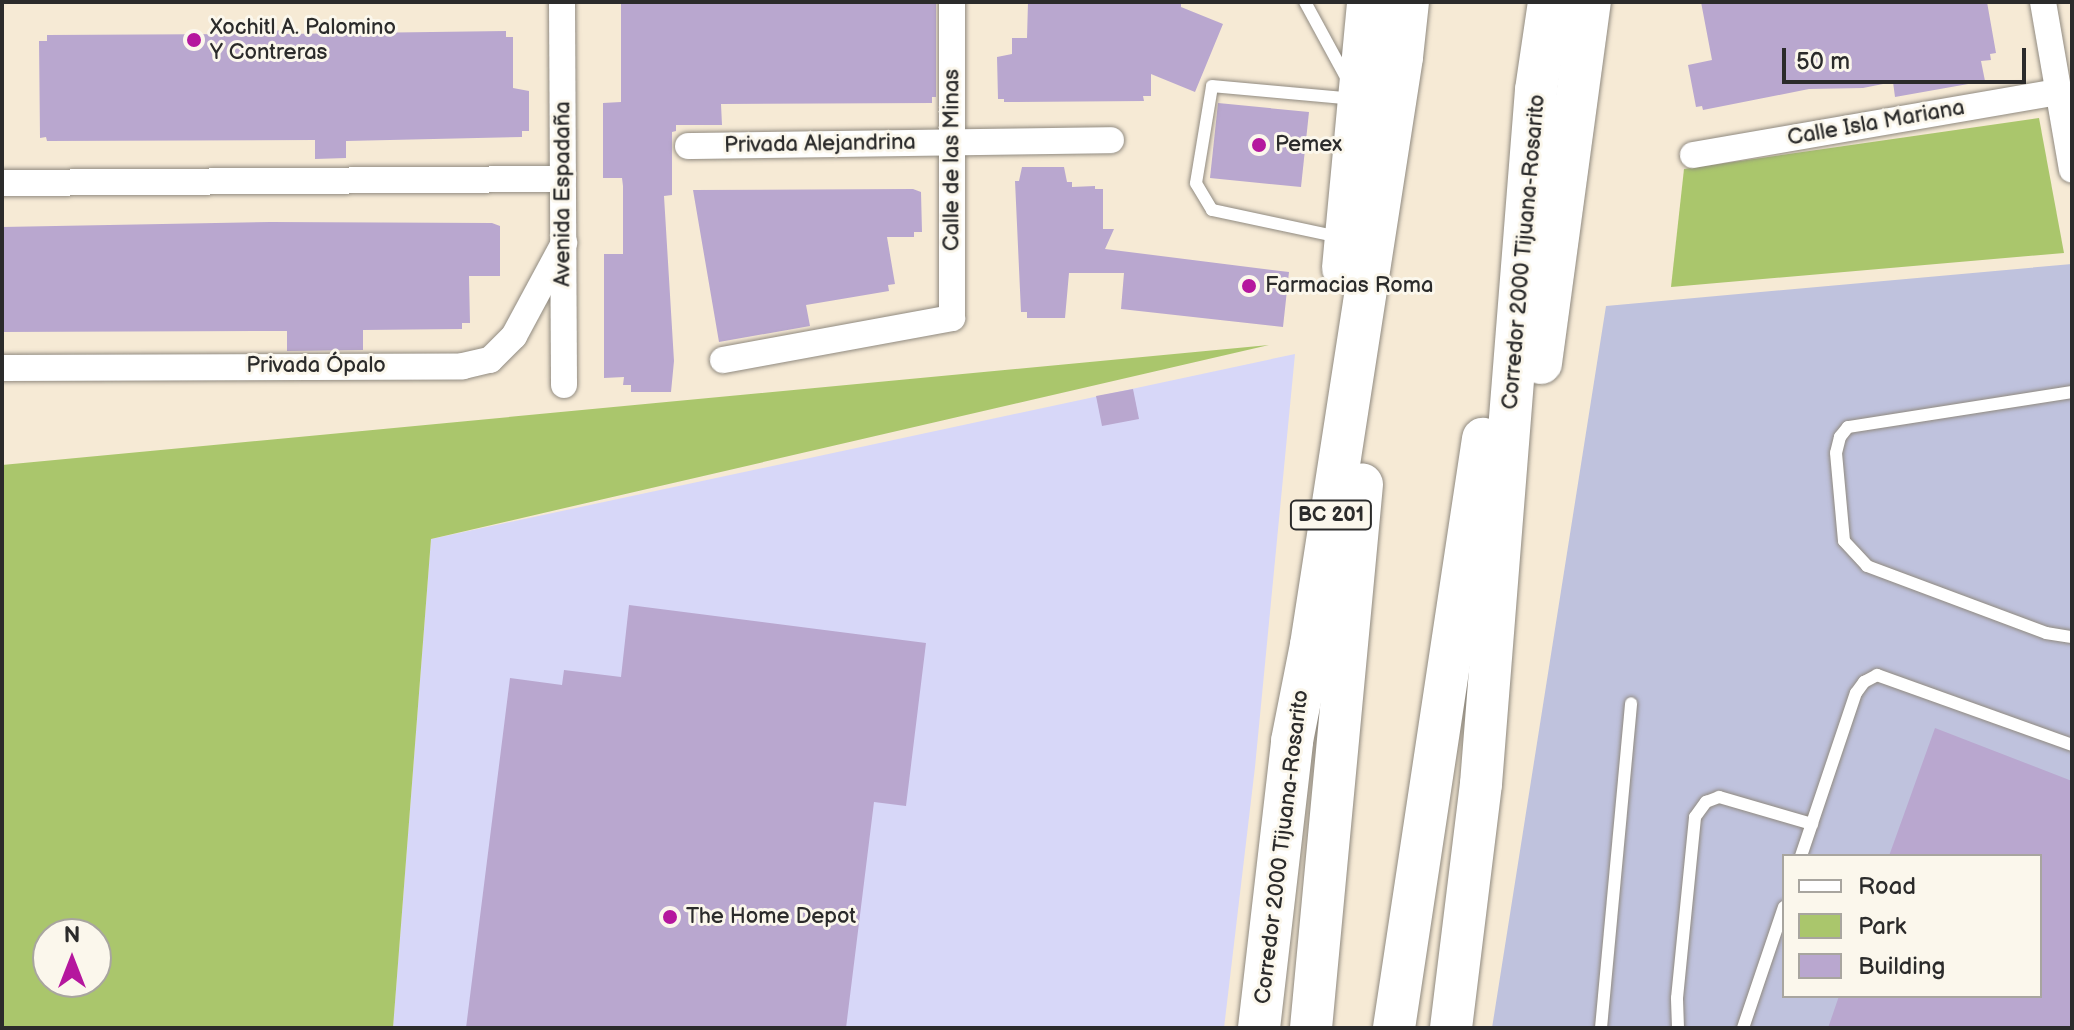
<!DOCTYPE html>
<meta charset="utf-8">
<style>
body{margin:0}
#map{position:relative;width:2074px;height:1030px;overflow:hidden;background:#f6ead5;font-family:"Balsamiq Sans",sans-serif}
div>[style]{position:absolute}
[style*='--x']{left:calc(var(--x)*1px);top:calc(var(--y)*1px);width:calc(var(--w)*1px);rotate:calc(var(--a)*1deg)}
.built>*{inset:0;background:#d7d7f8}
.industrial>*{inset:0;background:#bfc2dd}
.green>*{inset:0;background:#aac66c}
.building>*{inset:0;background:#b9a7cf}
.roads{filter:drop-shadow(0 0 2px #908a80) drop-shadow(0 0 2px #908a80)}
.service>*{height:12px;margin:-6px;padding:0 6px;transform-origin:6px;border-radius:6px;background:#fff}
.minor>*{height:26px;margin:-13px;padding:0 13px;transform-origin:13px;border-radius:13px;background:#fff}
.trunk>*{height:42px;margin:-21px;padding:0 21px;transform-origin:21px;border-radius:21px;background:#fff}
.dots>*{width:22px;height:22px;translate:-50% -50%;box-sizing:border-box;border:4px solid #fbf7ec;border-radius:50%}
span{translate:-50% -50%;white-space:nowrap;text-align:center;line-height:1.15;-webkit-text-stroke:6px #fbf7ec;paint-order:stroke}
.shield-label span{padding:2px 6px;background:#fbf7ec;border:2px solid;border-radius:6px;-webkit-text-stroke-width:0}
.shield-label{font-size:20px;color:#2b2b2b;font-weight:700}
.poi-label{font-size:22px;color:#2b2b2b}
.left{translate:0 -50%;text-align:left}
.street-label{font-size:22px;color:#2b2b2b}
.frame{position:absolute;inset:0;border:4px solid #2b2b2b;pointer-events:none}
.legend{position:absolute;left:1782px;top:854px;width:260px;height:144px;box-sizing:border-box;background:#fbf7ec;border:2px solid #a8a59f;margin:0;padding:10px 14px;list-style:none;font-size:24px;color:#2b2b2b}
.legend li{display:flex;align-items:center;gap:16px;height:40px}
.legend b{width:40px;border:2px solid #a8a59f}
.north{position:absolute;left:32px;top:918px;width:80px;height:80px;box-sizing:border-box;background:#fbf7ec;border:2px solid #a8a59f;border-radius:50%;rotate:0deg;font-size:22px;font-weight:700;line-height:32px;text-align:center;color:#2b2b2b}
.north::after{content:'';display:block;margin:auto;width:28px;height:36px;background:#b5179e;clip-path:polygon(50% 0,100% 100%,50% 72%,0 100%)}
.scale{position:absolute;left:1782px;top:48px;width:244px;height:36px;box-sizing:border-box;border:4px solid #2b2b2b;border-top:0;padding-left:10px;font-size:24px;line-height:28px;white-space:nowrap;color:#2b2b2b;-webkit-text-stroke:6px #fbf7ec;paint-order:stroke}
</style>
<div id="map">
<div class="built">
<i style="clip-path:polygon(1295px 354px,1255px 767px,1224px 1028px,393px 1028px,431px 539px)"></i>
</div>
<div class="industrial">
<i style="clip-path:polygon(evenodd,2072px 264px,2072px 1028px,1492px 1028px,1606px 306px,2072px 264px,1784px 856px,2040px 856px,2040px 996px,1784px 996px,1784px 856px)"></i>
</div>
<div class="green">
<i style="clip-path:polygon(2039px 118px,2064px 253px,1671px 287px,1684px 169px)"></i>
<i style="clip-path:polygon(evenodd,1269px 345px,431px 539px,393px 1028px,2px 1028px,2px 465px,1269px 345px,48px 934px,96px 934px,96px 982px,48px 982px,48px 934px)"></i>
</div>
<div class="building">
<i style="clip-path:polygon(621px 2px,936px 2px,936px 97px,932px 97px,932px 103px,721px 104px,722px 125px,676px 125px,676px 131px,672px 132px,672px 195px,664px 196px,674px 361px,671px 392px,631px 392px,631px 385px,623px 385px,624px 377px,604px 378px,604px 254px,623px 254px,623px 186px,622px 178px,603px 178px,603px 103px,621px 102px)"></i>
<i style="clip-path:polygon(1028px 2px,1181px 2px,1181px 7px,1223px 24px,1195px 92px,1151px 74px,1151px 96px,1143px 96px,1144px 101px,1004px 102px,1004px 99px,998px 99px,997px 57px,1012px 54px,1012px 38px,1027px 38px)"></i>
<i style="clip-path:polygon(1701px 2px,1987px 2px,1996px 53px,1990px 54px,1991px 60px,1981px 61px,1985px 81px,1895px 97px,1893px 82px,1863px 88px,1809px 89px,1703px 110px,1702px 106px,1696px 107px,1688px 65px,1712px 60px)"></i>
<i style="clip-path:polygon(284px 30px,284px 34px,506px 31px,506px 37px,513px 37px,513px 88px,529px 91px,529px 131px,522px 131px,522px 137px,346px 141px,346px 158px,315px 159px,315px 140px,47px 141px,46px 137px,40px 138px,39px 41px,47px 41px,47px 35px,238px 34px)"></i>
<i style="clip-path:polygon(1218px 103px,1309px 112px,1301px 187px,1210px 178px)"></i>
<i style="clip-path:polygon(1022px 167px,1064px 167px,1067px 182px,1072px 182px,1072px 187px,1095px 186px,1095px 189px,1103px 189px,1103px 229px,1114px 229px,1105px 249px,1289px 272px,1283px 327px,1121px 309px,1124px 273px,1069px 273px,1065px 318px,1027px 318px,1027px 312px,1021px 312px,1015px 181px,1019px 181px)"></i>
<i style="clip-path:polygon(913px 189px,921px 192px,922px 232px,914px 232px,914px 237px,887px 237px,895px 284px,888px 285px,889px 291px,806px 305px,810px 326px,719px 342px,693px 190px)"></i>
<i style="clip-path:polygon(270px 222px,492px 223px,500px 226px,500px 276px,469px 276px,470px 323px,462px 323px,462px 329px,363px 330px,363px 350px,287px 351px,287px 331px,2px 332px,2px 227px)"></i>
<i style="clip-path:polygon(1133px 389px,1139px 419px,1102px 426px,1096px 396px)"></i>
<i style="clip-path:polygon(629px 605px,926px 643px,906px 806px,874px 802px,846px 1028px,466px 1028px,510px 678px,562px 685px,564px 670px,621px 677px)"></i>
<i style="clip-path:polygon(1935px 728px,2072px 781px,2072px 1028px,1828px 1028px,1839px 996px,2040px 996px,2040px 856px,1889px 856px)"></i>
</div>
<div class="roads">
<div class="service">
<i style="--x:1305;--y:2;--w:88;--a:61.4"></i>
<i style="--x:1339;--y:237;--w:130;--a:-168"></i>
<i style="--x:1212;--y:210;--w:31;--a:-121"></i>
<i style="--x:1196;--y:183;--w:98;--a:-80.6"></i>
<i style="--x:1212;--y:86;--w:143;--a:5.2"></i>
<i style="--x:2072;--y:392;--w:227;--a:171.1"></i>
<i style="--x:1848;--y:427;--w:13;--a:129"></i>
<i style="--x:1840;--y:437;--w:16;--a:104"></i>
<i style="--x:1836;--y:453;--w:88;--a:84.8"></i>
<i style="--x:1844;--y:541;--w:34;--a:47"></i>
<i style="--x:1867;--y:566;--w:191;--a:20.5"></i>
<i style="--x:2046;--y:633;--w:26;--a:9"></i>
<i style="--x:1801;--y:856;--w:172;--a:-71.4"></i>
<i style="--x:1856;--y:693;--w:14;--a:-54"></i>
<i style="--x:1864;--y:682;--w:15;--a:-28"></i>
<i style="--x:1877;--y:675;--w:207;--a:19.7"></i>
<i style="--x:1601;--y:1028;--w:326;--a:-84.7"></i>
<i style="--x:1678;--y:1028;--w:30;--a:-92"></i>
<i style="--x:1677;--y:998;--w:182;--a:-84.3"></i>
<i style="--x:1695;--y:817;--w:19;--a:-54"></i>
<i style="--x:1706;--y:802;--w:14;--a:-21"></i>
<i style="--x:1719;--y:797;--w:97;--a:16.2"></i>
<i style="--x:1743;--y:1028;--w:128;--a:-71.3"></i>
</div>
<div class="minor">
<i style="--x:562;--y:2;--w:383;--a:89.7"></i>
<i style="--x:2043;--y:2;--w:170;--a:80.2"></i>
<i style="--x:688;--y:146;--w:423;--a:-0.8"></i>
<i style="--x:1693;--y:155;--w:371;--a:-9.8"></i>
<i style="--x:2;--y:183;--w:561;--a:-0.41"></i>
<i style="--x:723;--y:360;--w:233;--a:-10.4"></i>
<i style="--x:952;--y:318;--w:316;--a:-90"></i>
<i style="--x:2;--y:368;--w:461;--a:-0.2"></i>
<i style="--x:463;--y:366;--w:28;--a:-13"></i>
<i style="--x:490;--y:360;--w:34;--a:-45"></i>
<i style="--x:514;--y:336;--w:106;--a:-61.7"></i>
</div>
<div class="trunk">
<i style="--x:1343;--y:268;--w:267;--a:-84.6"></i>
<i style="--x:1541;--y:363;--w:364;--a:-82.3"></i>
<i style="--x:1259;--y:1028;--w:289;--a:-83.4"></i>
<i style="--x:1292;--y:741;--w:98;--a:-78.8"></i>
<i style="--x:1311;--y:645;--w:595;--a:-81.2"></i>
<i style="--x:1402;--y:57;--w:55;--a:-83.8"></i>
<i style="--x:1311;--y:1028;--w:546;--a:-84.64"></i>
<i style="--x:1394;--y:1028;--w:596;--a:-81.41"></i>
<i style="--x:1451;--y:1028;--w:246;--a:-83"></i>
<i style="--x:1481;--y:784;--w:696;--a:-85.47"></i>
<i style="--x:1536;--y:90;--w:89;--a:-81.6"></i>
</div>
</div>
<div class="dots">
<i style="left:194px;top:40px;background:#b5179e"></i>
<i style="left:1259px;top:145px;background:#b5179e"></i>
<i style="left:1249px;top:286px;background:#b5179e"></i>
<i style="left:670px;top:917px;background:#b5179e"></i>
</div>
<div class="shield-label">
<span style="left:1331px;top:515px">BC 201</span>
</div>
<div class="poi-label">
<span class="left" style="left:210px;top:40px">Xochitl A. Palomino<br>Y Contreras</span>
<span class="left" style="left:1275px;top:145px">Pemex</span>
<span class="left" style="left:1265px;top:286px">Farmacias Roma</span>
<span class="left" style="left:686px;top:917px">The Home Depot</span>
</div>
<div class="street-label">
<span style="left:1876px;top:123px;rotate:-10deg">Calle Isla Mariana</span>
<span style="left:820px;top:144px;rotate:-1deg">Privada Alejandrina</span>
<span style="left:952px;top:160px;rotate:-90deg">Calle de las Minas</span>
<span style="left:563px;top:194px;rotate:-90deg">Avenida Espadaña</span>
<span style="left:1524px;top:252px;rotate:-85deg">Corredor 2000 Tijuana-Rosarito</span>
<span style="left:316px;top:366px">Privada Ópalo</span>
<span style="left:1282px;top:847px;rotate:-83deg">Corredor 2000 Tijuana-Rosarito</span>
</div>
<div class="frame"></div>
<ul class="legend">
<li><b style="height:10px;background:#fff"></b>Road</li>
<li><b style="height:22px;background:#aac66c"></b>Park</li>
<li><b style="height:22px;background:#b9a7cf"></b>Building</li>
</ul>
<div class="north">N</div>
<div class="scale">50 m</div>
</div>
